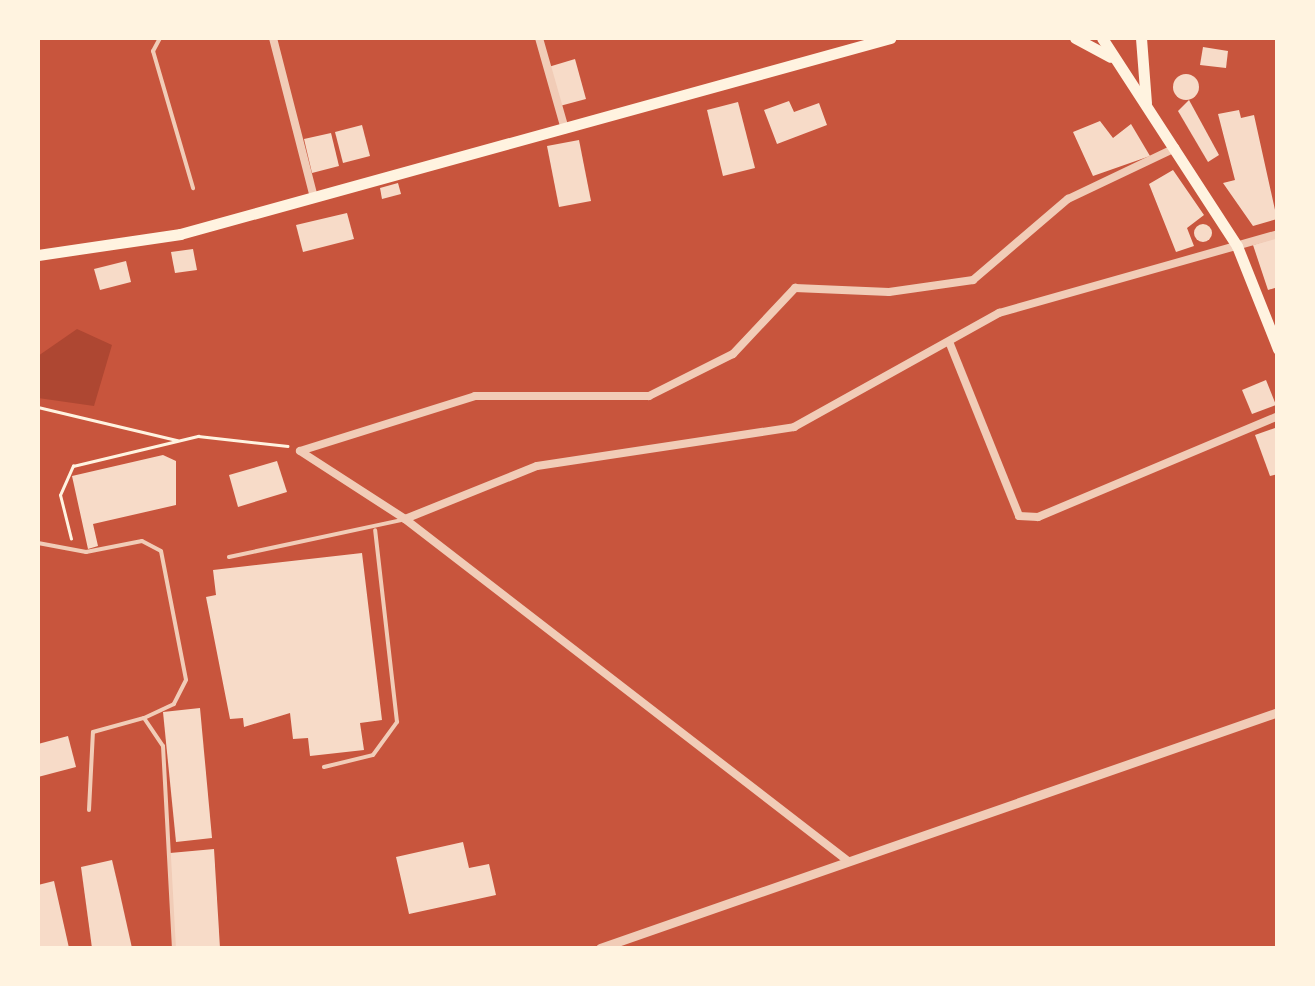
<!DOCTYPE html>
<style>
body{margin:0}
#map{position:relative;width:1315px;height:986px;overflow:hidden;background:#c8553d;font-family:Montserrat,sans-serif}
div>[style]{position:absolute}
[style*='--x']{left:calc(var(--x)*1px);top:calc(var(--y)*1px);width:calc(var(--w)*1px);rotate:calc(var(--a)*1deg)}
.green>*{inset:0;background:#ae4732}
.building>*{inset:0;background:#f7dbc8}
.round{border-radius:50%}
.path>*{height:2.5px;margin:-1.25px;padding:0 1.25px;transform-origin:1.25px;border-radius:1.25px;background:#fff3e0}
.service>*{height:4px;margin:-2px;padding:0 2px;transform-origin:2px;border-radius:2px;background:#f1ccb7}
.minor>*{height:8px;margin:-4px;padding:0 4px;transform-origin:4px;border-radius:4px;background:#f1ccb7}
.tertiary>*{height:9px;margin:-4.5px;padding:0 4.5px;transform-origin:4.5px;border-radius:4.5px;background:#f1ccb7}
.primary>*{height:11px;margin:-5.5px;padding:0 5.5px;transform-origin:5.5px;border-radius:5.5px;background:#fff3e0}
span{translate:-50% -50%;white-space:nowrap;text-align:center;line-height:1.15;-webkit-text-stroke:10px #fff3e0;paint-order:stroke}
.frame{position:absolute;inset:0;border:40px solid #fff3e0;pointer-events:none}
</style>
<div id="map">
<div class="green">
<i style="clip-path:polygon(77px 329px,112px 345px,94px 406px,38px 398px,38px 356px)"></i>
</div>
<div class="building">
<i style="clip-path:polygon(1203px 47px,1228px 51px,1226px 68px,1200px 65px)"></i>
<i style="clip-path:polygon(575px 59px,586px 99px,556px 107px,545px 68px)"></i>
<i class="round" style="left:1173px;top:74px;width:26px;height:26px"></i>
<i style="clip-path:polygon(1189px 100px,1219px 155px,1208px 162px,1178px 111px)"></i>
<i style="clip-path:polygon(789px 101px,794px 112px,819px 103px,827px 125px,777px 144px,764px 110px)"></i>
<i style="clip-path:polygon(738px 102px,755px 168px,723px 176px,707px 110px)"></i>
<i style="clip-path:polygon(1239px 110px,1241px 118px,1254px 115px,1277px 219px,1253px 226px,1223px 183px,1235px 180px,1218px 114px)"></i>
<i style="clip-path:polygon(1100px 121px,1113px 138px,1131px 124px,1150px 156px,1093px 176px,1073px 132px)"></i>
<i style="clip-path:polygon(362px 125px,370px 156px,343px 163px,335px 132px)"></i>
<i style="clip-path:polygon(331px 133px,339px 166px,312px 173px,304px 139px)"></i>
<i style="clip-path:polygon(579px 140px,591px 201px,559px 207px,547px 146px)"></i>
<i style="clip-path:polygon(1173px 170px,1204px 215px,1187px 228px,1194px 246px,1176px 252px,1149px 184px)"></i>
<i style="clip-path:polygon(398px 183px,401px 194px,382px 199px,380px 188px)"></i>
<i style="clip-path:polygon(347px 213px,354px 239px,303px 252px,296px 225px)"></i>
<i class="round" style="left:1194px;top:224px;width:18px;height:18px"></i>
<i style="clip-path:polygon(1278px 237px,1278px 287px,1268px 290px,1253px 245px)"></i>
<i style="clip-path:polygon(193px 249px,197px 270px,175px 273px,171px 252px)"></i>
<i style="clip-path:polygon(126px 261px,131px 282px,100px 290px,94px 269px)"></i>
<i style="clip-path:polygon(1266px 380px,1276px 405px,1252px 414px,1242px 390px)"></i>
<i style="clip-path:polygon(1278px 427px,1278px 474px,1270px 476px,1255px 435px)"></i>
<i style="clip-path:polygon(163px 455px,176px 461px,176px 505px,93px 524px,98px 546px,88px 549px,72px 476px)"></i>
<i style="clip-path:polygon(277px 461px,287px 492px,238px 507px,229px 475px)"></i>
<i style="clip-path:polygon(362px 553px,382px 720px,360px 723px,364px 750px,310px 756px,308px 738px,293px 739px,290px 713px,244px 727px,243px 718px,230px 719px,206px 597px,216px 595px,213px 570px)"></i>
<i style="clip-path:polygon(200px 708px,212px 838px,176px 842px,163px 712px)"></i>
<i style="clip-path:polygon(68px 736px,76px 767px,38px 777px,38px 744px)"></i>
<i style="clip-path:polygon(463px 842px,469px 868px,489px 864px,496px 895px,409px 914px,396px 857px)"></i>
<i style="clip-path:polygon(214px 849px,220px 948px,175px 948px,170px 853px)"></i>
<i style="clip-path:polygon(112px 860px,120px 894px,132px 948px,92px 948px,81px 867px)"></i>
<i style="clip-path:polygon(54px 881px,69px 948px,38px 948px,38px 885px)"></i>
</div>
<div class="path">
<i style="--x:38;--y:407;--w:143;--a:13.4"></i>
<i style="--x:71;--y:539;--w:45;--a:-104"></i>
<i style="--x:60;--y:495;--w:32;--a:-66"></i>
<i style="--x:73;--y:466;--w:129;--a:-13.5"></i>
<i style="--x:198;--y:436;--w:90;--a:6.4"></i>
</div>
<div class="service">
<i style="--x:160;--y:38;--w:15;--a:118"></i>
<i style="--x:153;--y:51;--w:143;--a:73.7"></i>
<i style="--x:38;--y:543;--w:49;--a:10.6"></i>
<i style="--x:86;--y:552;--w:57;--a:-11.1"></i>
<i style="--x:142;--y:541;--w:21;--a:28"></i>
<i style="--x:161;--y:551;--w:131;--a:79"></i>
<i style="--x:186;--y:680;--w:27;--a:117"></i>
<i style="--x:174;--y:704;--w:33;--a:155"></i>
<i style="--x:229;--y:557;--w:176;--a:-12.1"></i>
<i style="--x:324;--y:767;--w:50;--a:-13.8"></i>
<i style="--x:373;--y:755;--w:41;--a:-54"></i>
<i style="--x:397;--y:722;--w:193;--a:-96.5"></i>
<i style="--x:89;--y:810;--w:78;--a:-87.1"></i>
<i style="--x:93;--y:732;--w:53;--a:-15.4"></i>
<i style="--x:144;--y:718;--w:34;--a:56"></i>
<i style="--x:163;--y:746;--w:202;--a:86.9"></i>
</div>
<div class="minor">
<i style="--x:273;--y:38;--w:165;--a:75.6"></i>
<i style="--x:539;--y:38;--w:95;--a:74.1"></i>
<i style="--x:950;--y:344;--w:185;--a:68.1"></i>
<i style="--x:1019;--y:516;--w:19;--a:3"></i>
<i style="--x:1038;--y:517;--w:260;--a:-22.8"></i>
<i style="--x:300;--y:451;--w:183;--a:-17.4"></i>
<i style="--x:475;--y:396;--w:174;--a:0"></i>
<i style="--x:649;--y:396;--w:94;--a:-26.6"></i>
<i style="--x:733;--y:354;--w:91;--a:-46.8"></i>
<i style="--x:795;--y:288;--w:94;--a:2.4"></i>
<i style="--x:889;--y:292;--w:85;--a:-8.1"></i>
<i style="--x:973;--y:280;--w:125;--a:-40.5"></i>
<i style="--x:1068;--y:199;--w:119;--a:-25.5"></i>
<i style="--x:300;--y:451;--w:125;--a:32.9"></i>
<i style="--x:405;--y:519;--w:560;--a:37.67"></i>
<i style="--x:405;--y:519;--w:142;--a:-21.9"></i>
<i style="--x:537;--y:466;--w:260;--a:-8.6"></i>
<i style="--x:794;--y:427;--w:235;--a:-29.1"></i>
<i style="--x:999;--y:313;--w:290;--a:-15.8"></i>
</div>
<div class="tertiary">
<i style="--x:600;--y:948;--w:718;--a:-19.19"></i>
</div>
<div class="primary">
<i style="--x:1075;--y:38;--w:40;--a:28"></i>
<i style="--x:1102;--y:38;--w:248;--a:57"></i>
<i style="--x:1237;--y:246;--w:111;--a:68.3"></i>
<i style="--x:1141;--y:38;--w:65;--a:85.6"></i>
<i style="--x:38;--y:255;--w:144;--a:-8.4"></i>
<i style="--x:180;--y:234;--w:737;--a:-15.43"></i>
</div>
<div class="frame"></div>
</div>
